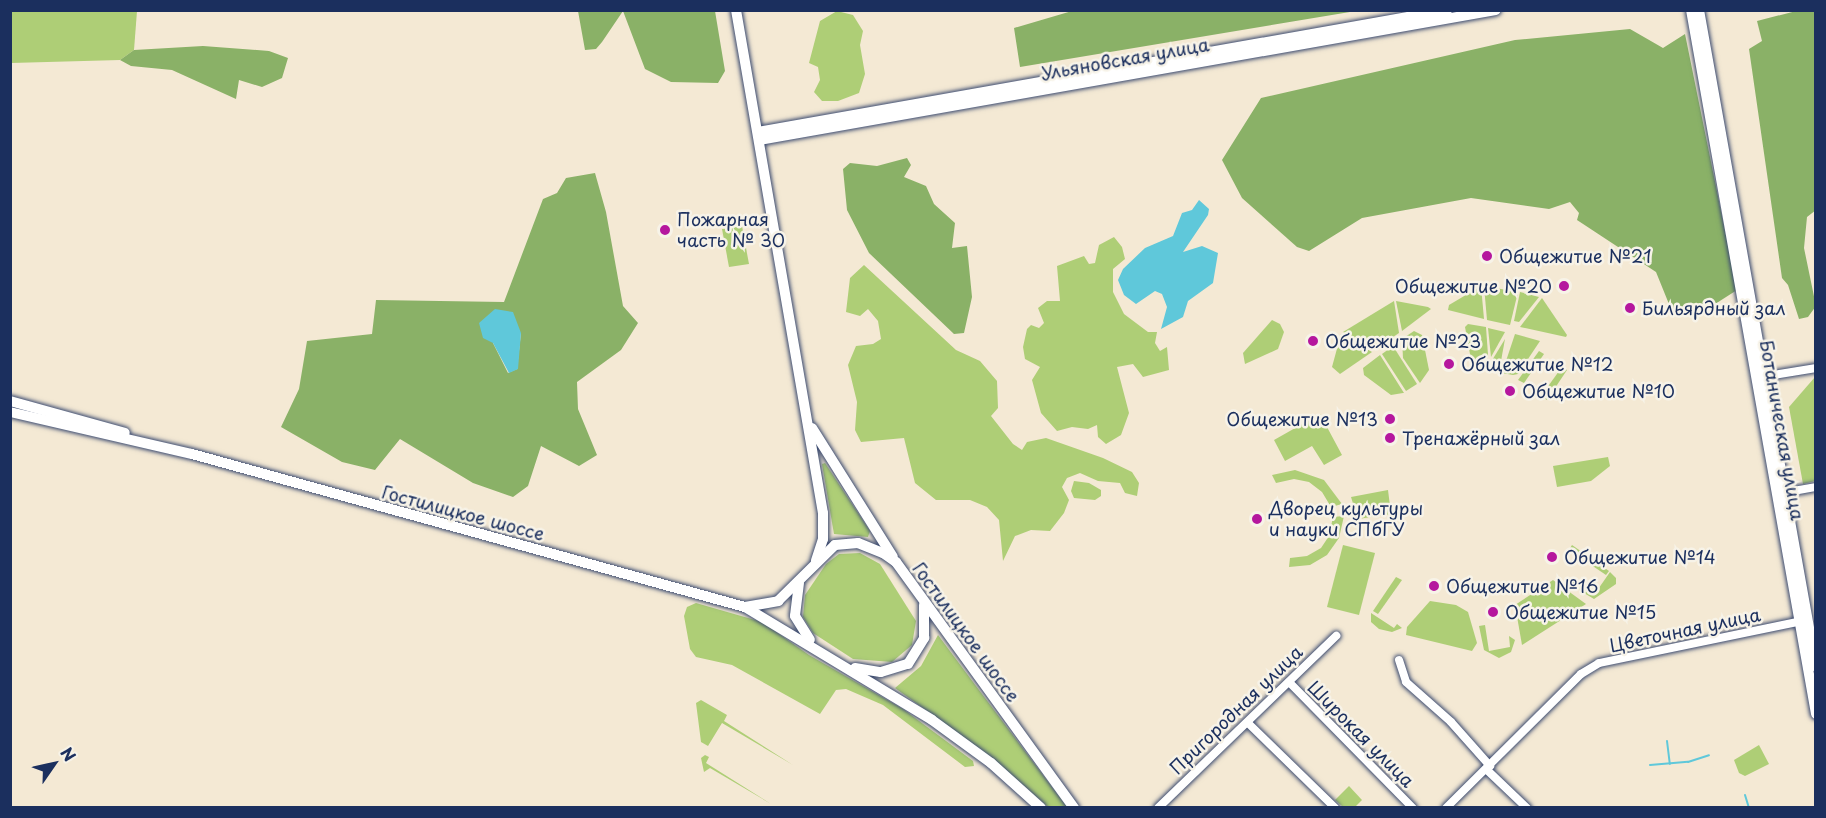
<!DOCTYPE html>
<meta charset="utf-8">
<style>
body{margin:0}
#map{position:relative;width:1826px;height:818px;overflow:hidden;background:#f4e9d4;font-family:"Playpen Sans",sans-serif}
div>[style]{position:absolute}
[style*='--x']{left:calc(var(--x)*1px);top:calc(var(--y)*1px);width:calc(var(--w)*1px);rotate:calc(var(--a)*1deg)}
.green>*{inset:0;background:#aece76}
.forest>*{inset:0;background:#8ab167}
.water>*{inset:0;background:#5fc8da}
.stream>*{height:2px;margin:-1px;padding:0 1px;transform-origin:1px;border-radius:1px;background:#5fc8da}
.roads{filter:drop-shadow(0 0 2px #3c4b70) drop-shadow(0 0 2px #3c4b70)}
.street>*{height:8px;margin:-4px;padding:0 4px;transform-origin:4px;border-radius:4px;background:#fff}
.secondary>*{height:10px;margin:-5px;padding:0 5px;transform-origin:5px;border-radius:5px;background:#fff}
.dots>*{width:16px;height:16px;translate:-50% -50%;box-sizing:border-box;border:3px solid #f7f3e8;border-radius:50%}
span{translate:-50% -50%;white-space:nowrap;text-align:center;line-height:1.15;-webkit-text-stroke:5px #f7f3e8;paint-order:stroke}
.street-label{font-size:18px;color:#1b2f5e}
.poi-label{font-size:18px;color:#1b2f5e}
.left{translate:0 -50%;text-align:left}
.right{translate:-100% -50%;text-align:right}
.frame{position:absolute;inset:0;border:12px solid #1b2f5e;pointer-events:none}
.north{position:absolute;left:24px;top:734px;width:60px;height:60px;-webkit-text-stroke:4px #f7f3e8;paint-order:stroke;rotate:56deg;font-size:16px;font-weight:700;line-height:24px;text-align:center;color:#1b2f5e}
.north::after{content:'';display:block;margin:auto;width:21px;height:27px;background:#1b2f5e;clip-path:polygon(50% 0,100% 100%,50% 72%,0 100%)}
</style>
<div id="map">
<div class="green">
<i style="clip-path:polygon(10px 11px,137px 11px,134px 50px,120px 60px,11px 63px)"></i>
<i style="clip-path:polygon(837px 11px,853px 15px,863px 31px,860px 45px,865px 74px,859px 93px,838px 101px,822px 101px,814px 92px,820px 80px,818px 67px,809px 63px,820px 21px)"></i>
<i style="clip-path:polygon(742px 226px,749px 264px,729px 267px,722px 229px)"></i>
<i style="clip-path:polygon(1114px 237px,1122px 247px,1125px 259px,1113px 269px,1113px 292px,1124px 314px,1148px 332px,1157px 332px,1155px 343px,1160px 351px,1167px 347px,1169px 370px,1143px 377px,1133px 364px,1117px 367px,1129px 413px,1121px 435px,1106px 444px,1098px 437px,1097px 425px,1088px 429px,1072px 427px,1057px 431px,1041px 413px,1032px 380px,1040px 367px,1025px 359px,1023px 347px,1027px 329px,1031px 325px,1039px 328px,1044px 323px,1038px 308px,1047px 301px,1060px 301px,1057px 266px,1084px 256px,1089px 264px,1095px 263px,1099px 245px)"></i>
<i style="clip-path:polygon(864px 265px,956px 350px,980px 361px,997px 381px,998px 408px,991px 416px,1013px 444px,1022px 450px,1027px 442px,1046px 438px,1103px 458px,1132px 472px,1139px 483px,1137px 496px,1125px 493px,1120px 483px,1098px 481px,1080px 473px,1067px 478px,1062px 487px,1069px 500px,1064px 513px,1050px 531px,1031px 530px,1015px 536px,1003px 561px,999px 520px,987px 507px,970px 500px,936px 500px,915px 483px,904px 438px,861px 442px,855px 430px,857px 402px,848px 365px,856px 346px,873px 344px,881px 339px,878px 321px,868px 309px,860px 316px,846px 312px,850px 278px)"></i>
<i style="clip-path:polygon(1481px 286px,1484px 319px,1448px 310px,1449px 305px)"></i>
<i style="clip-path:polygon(1484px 286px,1518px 292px,1510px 325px,1487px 320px)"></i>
<i style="clip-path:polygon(1520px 292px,1539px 297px,1519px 322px,1514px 321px)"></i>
<i style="clip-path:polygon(1542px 298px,1567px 335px,1566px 337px,1520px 327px)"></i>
<i style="clip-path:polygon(1394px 301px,1399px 333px,1374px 350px,1343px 332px)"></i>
<i style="clip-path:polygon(1396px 301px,1428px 307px,1431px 309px,1402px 331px)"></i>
<i style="clip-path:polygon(1272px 320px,1280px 324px,1284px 332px,1278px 349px,1245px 364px,1243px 353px)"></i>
<i style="clip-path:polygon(1468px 324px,1486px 327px,1488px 355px,1485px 369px,1472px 365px,1465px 327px)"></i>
<i style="clip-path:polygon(1488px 328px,1505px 332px,1491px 357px)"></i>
<i style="clip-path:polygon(1414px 331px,1422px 335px,1429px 370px,1420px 383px,1403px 358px,1402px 339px)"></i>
<i style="clip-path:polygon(1341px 334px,1372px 352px,1340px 374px,1332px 367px)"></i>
<i style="clip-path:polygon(1515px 334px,1540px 341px,1518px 374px,1513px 375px,1502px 373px)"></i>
<i style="clip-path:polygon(1505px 339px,1499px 372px,1494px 371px,1491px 362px)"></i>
<i style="clip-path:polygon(1393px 346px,1417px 384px,1406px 391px,1382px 354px)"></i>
<i style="clip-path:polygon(1539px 351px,1544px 354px,1524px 383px,1518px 380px)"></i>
<i style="clip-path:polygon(1380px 355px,1404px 393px,1403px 393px,1391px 395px,1364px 375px,1363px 368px)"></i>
<i style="clip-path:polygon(1562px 367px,1567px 370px,1547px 400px,1541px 396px)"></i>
<i style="clip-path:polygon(1815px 377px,1815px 481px,1803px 484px,1789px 407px)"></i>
<i style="clip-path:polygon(1320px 414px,1342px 455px,1324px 465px,1312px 446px,1285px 461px,1274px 440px)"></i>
<i style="clip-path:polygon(1608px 457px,1610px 466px,1591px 481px,1557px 487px,1553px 466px)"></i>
<i style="clip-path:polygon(825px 463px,870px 531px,868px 537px,834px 534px,822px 464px)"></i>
<i style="clip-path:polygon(1295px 470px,1324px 480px,1342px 504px,1331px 507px,1322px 492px,1309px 482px,1294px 479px,1276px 483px,1272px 475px)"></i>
<i style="clip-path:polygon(1074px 481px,1089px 483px,1101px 490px,1101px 496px,1095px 500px,1074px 498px,1071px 491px)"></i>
<i style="clip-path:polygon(1388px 490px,1391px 514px,1358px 519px,1351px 497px)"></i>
<i style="clip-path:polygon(1344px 516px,1339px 538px,1327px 555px,1310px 565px,1289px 567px,1290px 558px,1307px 556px,1321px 548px,1329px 536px,1333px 517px)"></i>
<i style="clip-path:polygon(1343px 545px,1375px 553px,1359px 615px,1327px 607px)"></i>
<i style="clip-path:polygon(1572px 545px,1609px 571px,1606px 575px,1569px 550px)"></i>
<i style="clip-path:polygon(860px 553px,880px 564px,916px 621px,912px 645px,892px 662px,853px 659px,813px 633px,803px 617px,805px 595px,826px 564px,839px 554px)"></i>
<i style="clip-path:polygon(1610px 572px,1616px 578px,1616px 584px,1594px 599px,1569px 584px,1572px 580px,1594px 595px)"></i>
<i style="clip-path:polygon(1396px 577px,1402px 580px,1378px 614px,1373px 611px)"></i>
<i style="clip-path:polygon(1553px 580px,1586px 604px,1522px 645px,1515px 605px)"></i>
<i style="clip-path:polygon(1430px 601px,1456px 605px,1468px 612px,1477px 643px,1472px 651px,1406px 635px,1407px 627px)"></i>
<i style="clip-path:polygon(696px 603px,762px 622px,809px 655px,903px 709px,973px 761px,974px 766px,965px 767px,883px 705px,846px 689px,836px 690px,820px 714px,732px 665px,696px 657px,690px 649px,684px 616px,687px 607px)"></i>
<i style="clip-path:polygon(1371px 613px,1394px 628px,1397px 624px,1402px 628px,1392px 632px,1379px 629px,1371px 622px)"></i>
<i style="clip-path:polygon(1485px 625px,1489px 651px,1510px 647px,1509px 636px,1515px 640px,1511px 652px,1499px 658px,1484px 650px,1479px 626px)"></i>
<i style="clip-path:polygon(938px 635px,979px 690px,1067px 807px,1048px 807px,990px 756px,895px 688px,921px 666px)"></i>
<i style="clip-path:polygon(701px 700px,727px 715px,724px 721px,793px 765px,722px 723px,708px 746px,701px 742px,696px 703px)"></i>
<i style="clip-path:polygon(1759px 745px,1769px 764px,1745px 776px,1739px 773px,1734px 760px)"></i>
<i style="clip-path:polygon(705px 755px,709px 757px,706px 763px,771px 804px,710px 768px,704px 772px,701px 758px)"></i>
<i style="clip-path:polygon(1349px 786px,1362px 800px,1355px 807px,1343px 807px,1335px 800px)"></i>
</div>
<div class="forest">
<i style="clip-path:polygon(1800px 10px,1815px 11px,1816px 210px,1807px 217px,1804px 248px,1816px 306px,1808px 317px,1799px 319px,1788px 285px,1782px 278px,1749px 49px,1762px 41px,1757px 21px)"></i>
<i style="clip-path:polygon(578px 11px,715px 11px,725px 71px,718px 83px,671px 82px,645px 69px,623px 11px,602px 42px,596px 49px,585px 50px)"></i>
<i style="clip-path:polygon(1072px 11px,1072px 10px,1356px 11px,1020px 67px,1014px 28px)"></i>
<i style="clip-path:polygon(1630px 29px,1663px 48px,1685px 34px,1737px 290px,1712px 306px,1673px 314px,1656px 272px,1577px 220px,1579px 213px,1570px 202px,1549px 209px,1471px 198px,1362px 218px,1309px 251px,1297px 247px,1242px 198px,1222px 160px,1261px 98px,1515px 40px)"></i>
<i style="clip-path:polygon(203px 46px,269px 51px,288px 58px,282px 78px,262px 87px,239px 80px,236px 99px,172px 70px,131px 66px,120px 60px,134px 50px)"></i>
<i style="clip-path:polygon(907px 158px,911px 165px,904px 177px,926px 186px,934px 204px,955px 223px,952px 248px,967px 246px,972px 297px,964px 333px,954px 334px,869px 253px,847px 210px,843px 169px,850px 163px,877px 166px)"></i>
<i style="clip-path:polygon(evenodd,595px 173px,606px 212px,623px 306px,638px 323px,621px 350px,577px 382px,578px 409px,597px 455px,579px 466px,541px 446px,528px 486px,513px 497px,473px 483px,400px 439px,375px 470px,342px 462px,281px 427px,299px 389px,307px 341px,372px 334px,376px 300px,504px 302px,543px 199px,557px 193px,566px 178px,595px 173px,521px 333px,517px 369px,508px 373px,493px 343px,521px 333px)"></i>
</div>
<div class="water">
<i style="clip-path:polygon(1199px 200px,1209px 209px,1208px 215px,1183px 252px,1202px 246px,1218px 253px,1213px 283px,1188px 301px,1183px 317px,1161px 329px,1167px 307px,1162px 294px,1155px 291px,1136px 304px,1124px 295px,1118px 280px,1123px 269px,1145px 248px,1173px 236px,1182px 213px,1192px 210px)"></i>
<i style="clip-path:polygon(495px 309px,513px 312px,521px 333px,518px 369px,509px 373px,493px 343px,483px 338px,479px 323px)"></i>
</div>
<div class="stream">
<i style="--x:1667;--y:741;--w:23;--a:83"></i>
<i style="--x:1650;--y:765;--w:38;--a:-5"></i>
<i style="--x:1688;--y:762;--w:22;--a:-18"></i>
<i style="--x:1745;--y:795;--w:14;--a:73"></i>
</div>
<div class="roads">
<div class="street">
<i style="--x:1761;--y:377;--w:56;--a:-9.3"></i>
<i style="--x:1782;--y:493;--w:35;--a:-10"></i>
<i style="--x:1399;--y:660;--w:23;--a:72"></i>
<i style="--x:1406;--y:682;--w:60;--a:41.6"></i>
<i style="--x:1451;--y:722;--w:59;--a:48.4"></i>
<i style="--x:1289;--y:682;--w:177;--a:45.5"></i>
<i style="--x:1248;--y:723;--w:122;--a:44.3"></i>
<i style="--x:1486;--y:769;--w:57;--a:43.6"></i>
<i style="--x:1158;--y:808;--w:248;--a:-44"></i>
<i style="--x:1446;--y:808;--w:190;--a:-44.8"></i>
<i style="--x:1581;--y:674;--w:21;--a:-31"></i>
<i style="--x:1599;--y:663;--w:207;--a:-11.7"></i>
</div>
<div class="secondary">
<i style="--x:736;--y:10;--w:510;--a:80.19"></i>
<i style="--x:823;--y:513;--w:26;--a:90"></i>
<i style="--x:823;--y:539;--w:23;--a:108"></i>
<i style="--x:1691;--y:10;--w:715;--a:79.93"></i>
<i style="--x:1699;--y:10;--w:667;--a:79.9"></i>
<i style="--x:758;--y:132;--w:700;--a:-10.04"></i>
<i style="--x:759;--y:140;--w:748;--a:-10"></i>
<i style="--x:10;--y:401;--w:119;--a:15.5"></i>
<i style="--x:10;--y:412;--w:187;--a:13"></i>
<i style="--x:192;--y:454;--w:574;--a:15.47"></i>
<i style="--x:745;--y:607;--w:218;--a:31.1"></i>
<i style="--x:932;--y:720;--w:73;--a:36.1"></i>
<i style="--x:991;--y:763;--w:67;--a:42"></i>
<i style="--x:812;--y:428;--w:152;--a:57.9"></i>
<i style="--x:799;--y:583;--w:33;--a:97"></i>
<i style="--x:795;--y:616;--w:28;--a:58"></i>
<i style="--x:745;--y:607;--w:34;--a:-10"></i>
<i style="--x:778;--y:601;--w:80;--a:-44.5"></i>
<i style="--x:835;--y:545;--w:23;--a:-5"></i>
<i style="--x:858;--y:543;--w:27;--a:22"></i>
<i style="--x:883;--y:553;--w:16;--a:35"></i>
<i style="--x:896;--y:562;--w:304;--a:54.1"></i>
<i style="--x:855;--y:668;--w:26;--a:9"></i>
<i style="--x:881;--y:672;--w:28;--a:-17"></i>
<i style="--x:908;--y:664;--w:31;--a:-58"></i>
<i style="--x:924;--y:638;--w:33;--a:-90"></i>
</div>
</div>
<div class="dots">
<i style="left:665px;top:230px;background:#b5179e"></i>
<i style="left:1487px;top:256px;background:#b5179e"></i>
<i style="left:1564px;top:286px;background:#b5179e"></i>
<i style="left:1630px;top:308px;background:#b5179e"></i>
<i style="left:1313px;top:341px;background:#b5179e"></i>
<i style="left:1449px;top:364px;background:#b5179e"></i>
<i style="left:1510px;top:391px;background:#b5179e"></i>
<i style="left:1390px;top:419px;background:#b5179e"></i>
<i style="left:1390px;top:438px;background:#b5179e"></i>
<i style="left:1257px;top:519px;background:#b5179e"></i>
<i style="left:1552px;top:557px;background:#b5179e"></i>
<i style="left:1434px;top:586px;background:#b5179e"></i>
<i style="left:1493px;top:612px;background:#b5179e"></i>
</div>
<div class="street-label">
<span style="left:1125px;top:59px;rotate:-10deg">Ульяновская улица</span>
<span style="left:1782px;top:430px;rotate:80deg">Ботаническая улица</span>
<span style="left:463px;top:513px;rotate:15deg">Гостилицкое шоссе</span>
<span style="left:1685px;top:630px;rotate:-12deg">Цветочная улица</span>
<span style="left:966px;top:632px;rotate:54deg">Гостилицкое шоссе</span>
<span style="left:1236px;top:710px;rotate:-44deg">Пригородная улица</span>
<span style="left:1361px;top:734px;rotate:45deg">Широкая улица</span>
</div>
<div class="poi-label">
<span class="left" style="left:677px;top:230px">Пожарная<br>часть № 30</span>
<span class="left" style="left:1499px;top:256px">Общежитие №21</span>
<span class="right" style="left:1552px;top:286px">Общежитие №20</span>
<span class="left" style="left:1642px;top:308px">Бильярдный зал</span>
<span class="left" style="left:1325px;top:341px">Общежитие №23</span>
<span class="left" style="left:1461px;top:364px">Общежитие №12</span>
<span class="left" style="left:1522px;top:391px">Общежитие №10</span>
<span class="right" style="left:1378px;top:419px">Общежитие №13</span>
<span class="left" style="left:1402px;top:438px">Тренажёрный зал</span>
<span class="left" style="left:1269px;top:519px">Дворец культуры<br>и науки СПбГУ</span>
<span class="left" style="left:1564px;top:557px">Общежитие №14</span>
<span class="left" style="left:1446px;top:586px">Общежитие №16</span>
<span class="left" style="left:1505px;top:612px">Общежитие №15</span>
</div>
<div class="frame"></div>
<div class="north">N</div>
</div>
